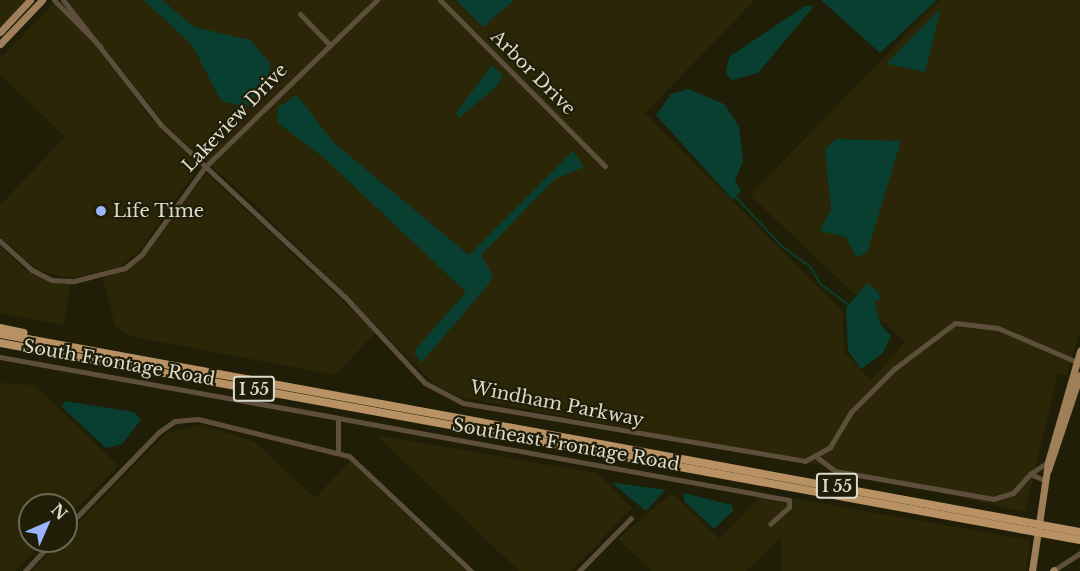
<!DOCTYPE html>
<style>
body{margin:0}
#map{position:relative;width:1080px;height:571px;overflow:hidden;background:#211e08;font-family:"Libre Baskerville",serif}
div>[style]{position:absolute}
[style*='--x']{left:calc(var(--x)*1px);top:calc(var(--y)*1px);width:calc(var(--w)*1px);rotate:calc(var(--a)*1deg)}
.built>*{inset:0;background:#2a2607}
.water>*{inset:0;background:#083f30}
.stream>*{height:1.5px;margin:-0.75px;padding:0 0.75px;transform-origin:0.75px;border-radius:0.75px;background:#083f30}
.minor>*{height:5px;margin:-2.5px;padding:0 2.5px;transform-origin:2.5px;border-radius:2.5px;background:#5e4f3d}
.major>*{height:7px;margin:-3.5px;padding:0 3.5px;transform-origin:3.5px;border-radius:3.5px;background:#9e7f5a}
.highway>*{height:8px;margin:-4px;padding:0 4px;transform-origin:4px;border-radius:4px;background:#b89265}
.dots>*{width:16px;height:16px;translate:-50% -50%;box-sizing:border-box;border:3px solid #211e08;border-radius:50%}
span{translate:-50% -50%;white-space:nowrap;text-align:center;line-height:1.15;-webkit-text-stroke:4.5px #211e08;paint-order:stroke}
.shield-label span{padding:2px 4px;background:#211e08;border:2px solid;border-radius:4px;-webkit-text-stroke-width:0}
.shield-label{font-size:16px;color:#dbdacc;font-weight:700}
.street-label{font-size:18px;color:#dbdacc}
.poi-label{font-size:18px;color:#dbdacc}
.left{translate:0 -50%;text-align:left}
.north{position:absolute;left:18px;top:493px;width:60px;height:60px;box-sizing:border-box;background:#211e08;border:2px solid #6b6956;border-radius:50%;rotate:45deg;font-size:16px;font-weight:700;line-height:24px;text-align:center;color:#dbdacc}
.north::after{content:'';display:block;margin:auto;width:21px;height:27px;background:#9ab5fd;clip-path:polygon(50% 0,100% 100%,50% 72%,0 100%)}
</style>
<div id="map">
<div class="built">
<i style="clip-path:polygon(0 0,27px 0,0 28px)"></i>
<i style="clip-path:polygon(67px 0,755px 0,645px 113px,843px 312px,845px 353px,871px 380px,905px 342px,750px 195px,940px 0,1080px 0,1080px 331px,1067px 375px,1058px 373px,1025px 512px,783px 457px,460px 397px,437px 386px,259px 208px,166px 126px)"></i>
<i style="clip-path:polygon(54px 3px,101px 49px,151px 119px,199px 166px,138px 253px,117px 268px,70px 278px,39px 271px,0 237px,0 205px,65px 137px,0 74px,0 59px)"></i>
<i style="clip-path:polygon(206px 173px,376px 332px,335px 375px,129px 336px,115px 326px,103px 279px,142px 257px)"></i>
<i style="clip-path:polygon(0 246px,25px 270px,70px 284px,64px 325px,0 313px)"></i>
<i style="clip-path:polygon(0 383px,35px 385px,118px 466px,66px 519px,66px 505px,30px 505px,30px 541px,44px 541px,15px 571px,0 571px)"></i>
<i style="clip-path:polygon(201px 425px,255px 442px,315px 498px,350px 461px,466px 571px,32px 571px,165px 434px)"></i>
<i style="clip-path:polygon(376px 435px,597px 473px,632px 508px,571px 571px,519px 571px)"></i>
<i style="clip-path:polygon(672px 493px,720px 539px,763px 493px,1030px 540px,1026px 571px,782px 571px,781px 538px,746px 571px,652px 571px,618px 539px)"></i>
</div>
<div class="water">
<i style="clip-path:polygon(144px 0,162px 0,194px 27px,250px 40px,270px 63px,269px 79px,247px 107px,221px 101px,192px 45px)"></i>
<i style="clip-path:polygon(456px 0,514px 0,483px 27px)"></i>
<i style="clip-path:polygon(821px 0,937px 0,880px 53px)"></i>
<i style="clip-path:polygon(805px 6px,814px 6px,758px 73px,732px 80px,726px 74px,729px 57px)"></i>
<i style="clip-path:polygon(941px 8px,925px 72px,888px 64px,888px 62px)"></i>
<i style="clip-path:polygon(492px 65px,503px 76px,496px 87px,459px 118px,456px 113px)"></i>
<i style="clip-path:polygon(688px 89px,724px 104px,739px 126px,743px 161px,735px 181px,741px 191px,733px 200px,656px 115px,671px 94px)"></i>
<i style="clip-path:polygon(297px 95px,334px 143px,469px 255px,573px 151px,584px 167px,555px 179px,481px 255px,493px 276px,488px 285px,421px 363px,414px 351px,466px 292px,323px 157px,278px 123px,277px 108px)"></i>
<i style="clip-path:polygon(836px 139px,901px 141px,867px 253px,856px 257px,846px 237px,820px 231px,831px 209px,825px 149px)"></i>
<i style="clip-path:polygon(867px 283px,879px 293px,880px 300px,874px 301px,881px 325px,891px 336px,883px 353px,861px 369px,848px 351px,846px 308px)"></i>
<i style="clip-path:polygon(65px 401px,134px 412px,141px 420px,122px 444px,106px 448px,62px 407px)"></i>
<i style="clip-path:polygon(612px 483px,616px 483px,665px 490px,646px 511px)"></i>
<i style="clip-path:polygon(684px 493px,732px 505px,733px 511px,714px 529px,684px 501px)"></i>
</div>
<div class="stream">
<i style="--x:737;--y:198;--w:66;--a:46.8"></i>
<i style="--x:782;--y:246;--w:36;--a:36"></i>
<i style="--x:811;--y:267;--w:20;--a:60"></i>
<i style="--x:821;--y:284;--w:34;--a:37"></i>
</div>
<div class="minor">
<i style="--x:54;--y:0;--w:66;--a:45"></i>
<i style="--x:63;--y:0;--w:159;--a:51.9"></i>
<i style="--x:161;--y:125;--w:252;--a:43.1"></i>
<i style="--x:345;--y:297;--w:117;--a:47.1"></i>
<i style="--x:425;--y:383;--w:43;--a:27.8"></i>
<i style="--x:463;--y:403;--w:347;--a:9.6"></i>
<i style="--x:805;--y:461;--w:29;--a:-29"></i>
<i style="--x:830;--y:447;--w:41;--a:-59"></i>
<i style="--x:851;--y:412;--w:61;--a:-45"></i>
<i style="--x:894;--y:369;--w:76;--a:-37"></i>
<i style="--x:955;--y:323;--w:43;--a:6.6"></i>
<i style="--x:998;--y:328;--w:86;--a:23.3"></i>
<i style="--x:440;--y:0;--w:234;--a:45.2"></i>
<i style="--x:300;--y:14;--w:40;--a:46"></i>
<i style="--x:0;--y:241;--w:43;--a:42.2"></i>
<i style="--x:32;--y:270;--w:22;--a:27"></i>
<i style="--x:52;--y:280;--w:22;--a:3"></i>
<i style="--x:74;--y:281;--w:53;--a:-14.3"></i>
<i style="--x:125;--y:268;--w:22;--a:-39"></i>
<i style="--x:142;--y:254;--w:107;--a:-54.1"></i>
<i style="--x:205;--y:167;--w:240;--a:-44.2"></i>
<i style="--x:0;--y:357;--w:343;--a:10.2"></i>
<i style="--x:338;--y:452;--w:34;--a:-90"></i>
<i style="--x:338;--y:418;--w:458;--a:10.3"></i>
<i style="--x:789;--y:500;--w:7;--a:90"></i>
<i style="--x:789;--y:507;--w:25;--a:138"></i>
<i style="--x:818;--y:458;--w:21;--a:37"></i>
<i style="--x:835;--y:471;--w:160;--a:10"></i>
<i style="--x:993;--y:499;--w:21;--a:-17"></i>
<i style="--x:1013;--y:493;--w:25;--a:-48"></i>
<i style="--x:1046;--y:481;--w:17;--a:-156"></i>
<i style="--x:1030;--y:474;--w:22;--a:-34"></i>
<i style="--x:66;--y:528;--w:134;--a:-45.9"></i>
<i style="--x:159;--y:432;--w:19;--a:-35"></i>
<i style="--x:175;--y:421;--w:23;--a:-5"></i>
<i style="--x:198;--y:419;--w:155;--a:13.8"></i>
<i style="--x:349;--y:456;--w:168;--a:43.3"></i>
<i style="--x:1054;--y:570;--w:31;--a:-33"></i>
<i style="--x:25;--y:571;--w:41;--a:-47"></i>
<i style="--x:579;--y:571;--w:74;--a:-45.5"></i>
</div>
<div class="major">
<i style="--x:0;--y:32;--w:44;--a:-46.8"></i>
<i style="--x:0;--y:44;--w:61;--a:-46.3"></i>
<i style="--x:1048;--y:470;--w:100;--a:-71.4"></i>
<i style="--x:1032;--y:571;--w:110;--a:-81.6"></i>
<i style="--x:1048;--y:462;--w:116;--a:-73.9"></i>
<i style="--x:1053;--y:571;--w:1;--a:-45"></i>
</div>
<div class="highway">
<i style="--x:0;--y:328;--w:24;--a:12"></i>
<i style="--x:0;--y:334;--w:1098;--a:10.39"></i>
<i style="--x:0;--y:343;--w:1098;--a:10.34"></i>
</div>
<div class="dots">
<i style="left:101px;top:211px;background:#9ab5fd"></i>
</div>
<div class="shield-label">
<span style="left:254px;top:389px">I 55</span>
<span style="left:837px;top:486px">I 55</span>
</div>
<div class="street-label">
<span style="left:533px;top:73px;rotate:45deg">Arbor Drive</span>
<span style="left:235px;top:118px;rotate:-46deg">Lakeview Drive</span>
<span style="left:119px;top:363px;rotate:10deg">South Frontage Road</span>
<span style="left:557px;top:404px;rotate:11deg">Windham Parkway</span>
<span style="left:566px;top:445px;rotate:10deg">Southeast Frontage Road</span>
</div>
<div class="poi-label">
<span class="left" style="left:113px;top:211px">Life Time</span>
</div>
<div class="north">N</div>
</div>
